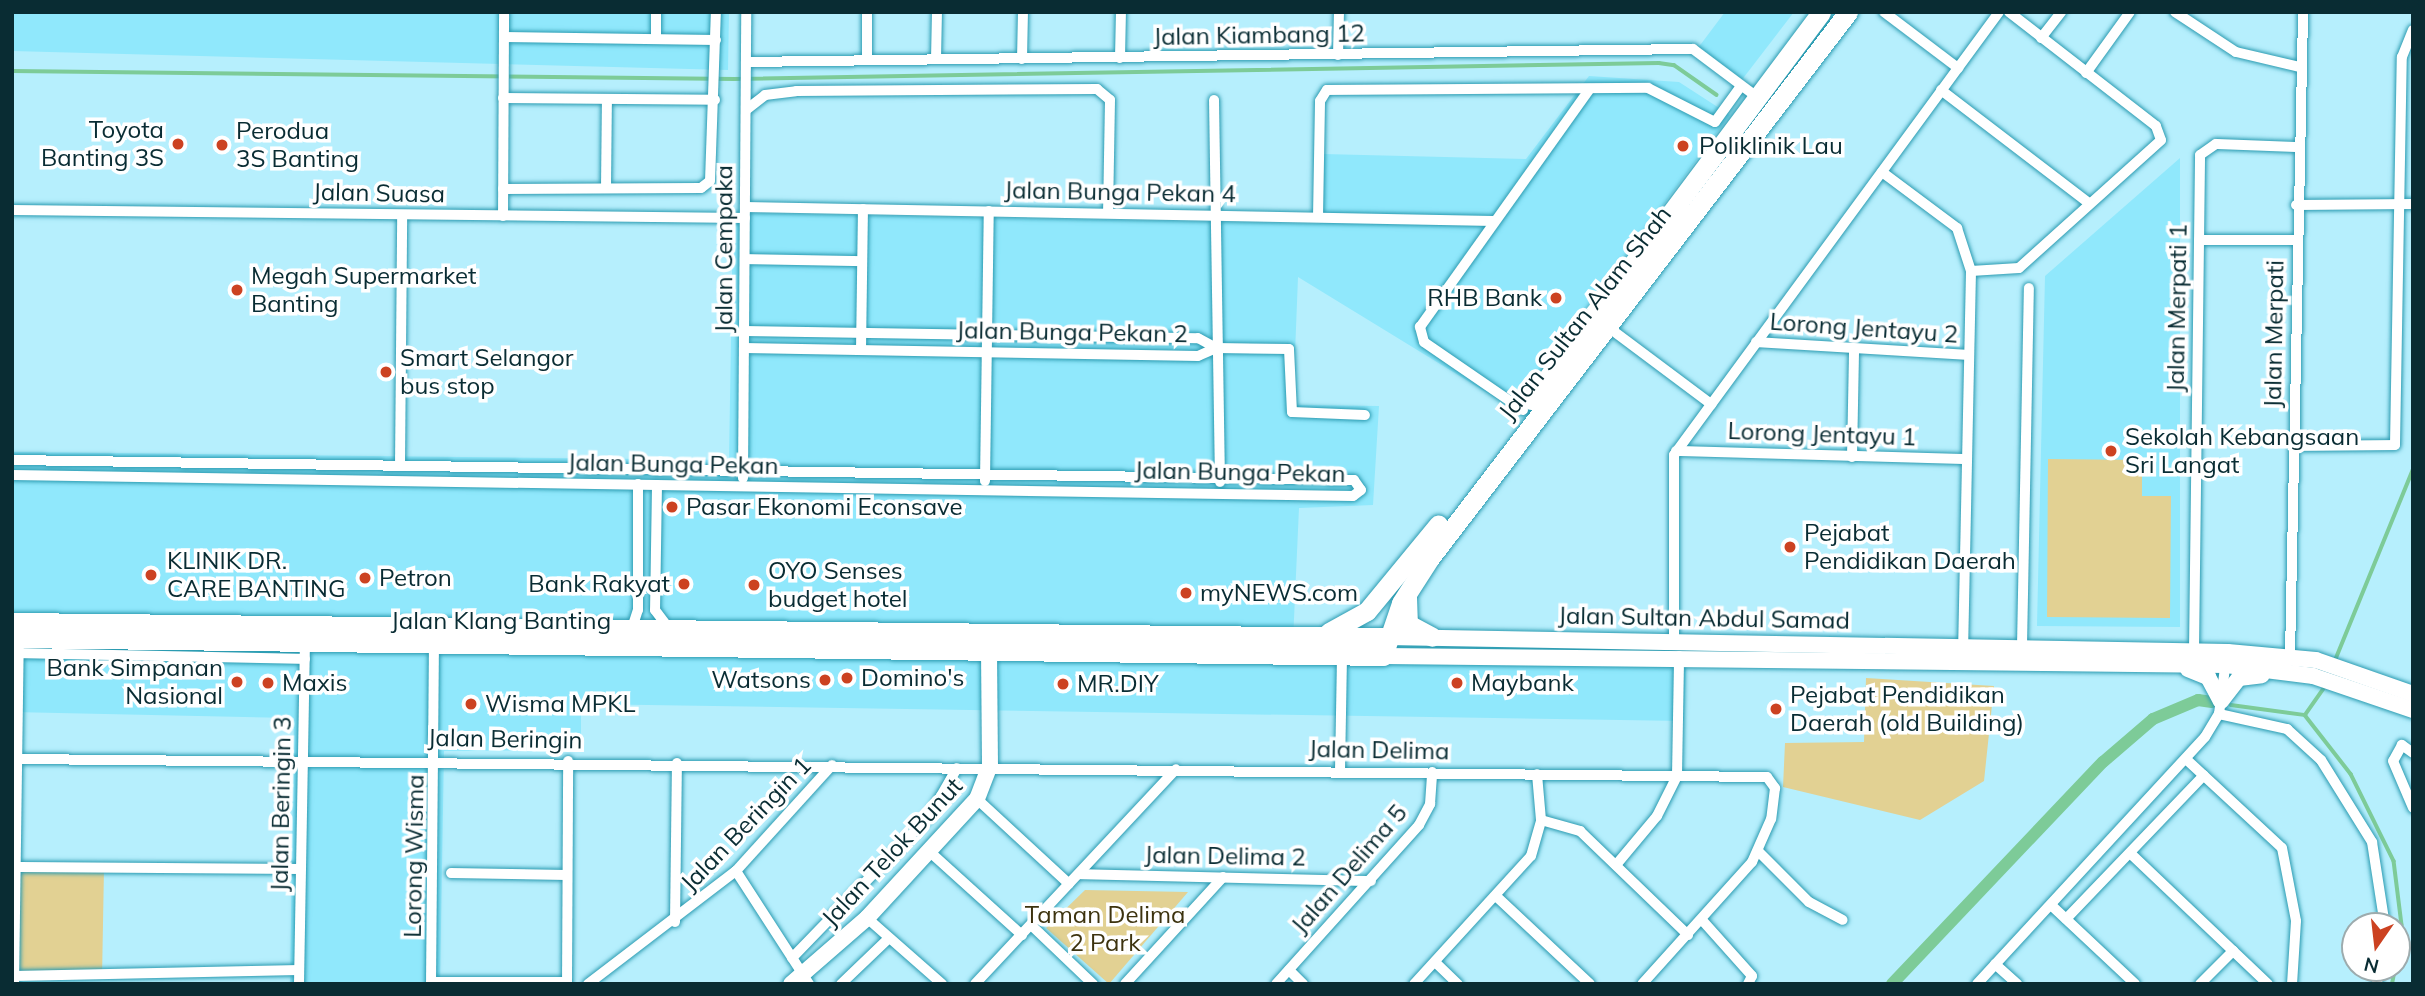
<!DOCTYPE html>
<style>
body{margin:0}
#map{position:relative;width:2425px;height:996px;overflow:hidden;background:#b6effd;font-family:Mulish,sans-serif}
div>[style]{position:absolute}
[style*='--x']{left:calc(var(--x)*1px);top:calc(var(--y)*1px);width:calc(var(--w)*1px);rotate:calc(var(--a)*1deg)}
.built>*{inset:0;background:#90e8fc}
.green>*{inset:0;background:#e2d193}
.stream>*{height:3.5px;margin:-1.75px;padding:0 1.75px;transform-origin:1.75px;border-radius:1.75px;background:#7dcb98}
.canal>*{height:12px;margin:-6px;padding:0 6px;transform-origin:6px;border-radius:6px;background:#7dcb98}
.roads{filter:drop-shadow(0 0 2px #2b9bb1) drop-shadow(0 0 2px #2b9bb1)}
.street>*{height:10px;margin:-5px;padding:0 5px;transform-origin:5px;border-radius:5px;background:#fff}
.secondary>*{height:16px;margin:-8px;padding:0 8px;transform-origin:8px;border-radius:8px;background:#fff}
.highway>*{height:19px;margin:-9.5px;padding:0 9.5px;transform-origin:9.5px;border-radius:9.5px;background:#fff}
.dots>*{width:19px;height:19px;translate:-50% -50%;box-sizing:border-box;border:4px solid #fff;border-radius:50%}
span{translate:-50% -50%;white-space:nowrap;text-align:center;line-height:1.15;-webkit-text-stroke:7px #fff;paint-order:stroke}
.street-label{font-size:24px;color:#092c33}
.poi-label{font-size:24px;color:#092c33}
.right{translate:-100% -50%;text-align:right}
.left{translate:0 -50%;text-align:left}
.park-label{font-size:24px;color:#3d330f}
.frame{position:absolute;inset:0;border:14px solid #092c33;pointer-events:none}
.north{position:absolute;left:2341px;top:912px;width:70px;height:70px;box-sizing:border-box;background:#fff;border:2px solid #9dabad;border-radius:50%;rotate:194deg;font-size:19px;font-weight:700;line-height:28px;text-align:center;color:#092c33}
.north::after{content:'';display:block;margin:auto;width:24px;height:32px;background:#cc4221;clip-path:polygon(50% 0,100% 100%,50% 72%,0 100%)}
</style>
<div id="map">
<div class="built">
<i style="clip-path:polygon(12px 12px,729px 12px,728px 70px,12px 51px)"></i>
<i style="clip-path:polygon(1725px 12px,1794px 12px,1741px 81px,1698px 48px)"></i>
<i style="clip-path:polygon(1589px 76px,1679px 82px,1730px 115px,1512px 408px,1298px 277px,1293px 405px,1379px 406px,1373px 505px,1299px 508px,1292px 663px,1686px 666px,1684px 721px,581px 704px,581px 750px,444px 751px,440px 984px,290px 984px,294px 718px,12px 712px,12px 452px,729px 460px,733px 213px,1320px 224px,1323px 154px,1526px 159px)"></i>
<i style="clip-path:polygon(2180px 158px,2180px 627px,2037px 626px,2045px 276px)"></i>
</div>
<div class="green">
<i style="clip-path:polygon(2048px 459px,2142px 460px,2142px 496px,2171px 496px,2170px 618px,2047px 617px)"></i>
<i style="clip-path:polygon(1866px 678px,1994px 686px,1984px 781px,1920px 820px,1783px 787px,1785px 743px,1864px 742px)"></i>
<i style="clip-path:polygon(20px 867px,104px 868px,102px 978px,14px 976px)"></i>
<i style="clip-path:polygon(1085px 890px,1188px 892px,1109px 984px,1046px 928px)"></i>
</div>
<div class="stream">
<i style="--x:12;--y:71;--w:722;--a:0.63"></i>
<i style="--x:734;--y:79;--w:925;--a:-0.99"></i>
<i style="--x:1659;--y:63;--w:15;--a:8"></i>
<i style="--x:1674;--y:65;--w:52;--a:34.9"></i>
<i style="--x:2334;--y:663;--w:209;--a:-67.8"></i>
<i style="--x:2231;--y:705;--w:75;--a:7.7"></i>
<i style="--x:2305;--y:715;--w:75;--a:52.1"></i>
<i style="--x:2351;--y:774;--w:97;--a:63.7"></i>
<i style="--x:2394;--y:861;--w:64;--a:82.9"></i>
<i style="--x:2402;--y:925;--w:30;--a:99"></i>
<i style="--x:2305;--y:715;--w:35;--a:-55"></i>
<i style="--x:2392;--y:984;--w:16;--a:-79"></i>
</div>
<div class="canal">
<i style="--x:1892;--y:984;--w:306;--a:-46.5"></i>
<i style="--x:2103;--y:762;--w:66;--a:-40.7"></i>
<i style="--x:2153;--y:719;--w:49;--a:-22.9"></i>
<i style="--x:2198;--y:700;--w:14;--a:8"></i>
</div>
<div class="roads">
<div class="street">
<i style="--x:1884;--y:12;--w:93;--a:37.1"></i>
<i style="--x:2175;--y:12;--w:73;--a:33.3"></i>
<i style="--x:2236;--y:52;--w:66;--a:13.2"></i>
<i style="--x:504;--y:37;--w:212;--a:0.8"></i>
<i style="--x:2041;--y:38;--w:33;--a:-52"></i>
<i style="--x:656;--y:39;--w:27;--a:-90"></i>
<i style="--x:1338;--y:55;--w:43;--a:-88.7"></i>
<i style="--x:1120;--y:58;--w:46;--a:-88.8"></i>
<i style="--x:936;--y:59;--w:47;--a:-88.8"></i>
<i style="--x:1022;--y:59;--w:47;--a:-88.8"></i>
<i style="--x:867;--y:60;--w:48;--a:-90"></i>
<i style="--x:746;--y:62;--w:947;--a:-0.79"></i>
<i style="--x:1693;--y:49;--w:80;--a:36.9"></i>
<i style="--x:2086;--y:73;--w:75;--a:-54.2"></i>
<i style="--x:1941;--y:90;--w:186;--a:37.4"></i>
<i style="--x:503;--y:98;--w:212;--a:0.5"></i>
<i style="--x:1214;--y:100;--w:382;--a:89.1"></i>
<i style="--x:746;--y:110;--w:24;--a:-38"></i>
<i style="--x:765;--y:95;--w:31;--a:-7"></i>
<i style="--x:796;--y:91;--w:301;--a:-0.4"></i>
<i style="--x:1097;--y:89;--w:17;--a:40"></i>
<i style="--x:1110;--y:100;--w:113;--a:91"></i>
<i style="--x:1882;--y:172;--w:94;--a:36.7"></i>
<i style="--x:1957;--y:228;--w:45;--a:72"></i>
<i style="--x:1971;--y:271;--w:375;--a:91.2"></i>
<i style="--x:606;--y:188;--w:89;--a:-89.4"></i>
<i style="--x:503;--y:189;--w:198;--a:-0.3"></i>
<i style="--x:701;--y:188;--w:11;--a:-38"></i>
<i style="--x:710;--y:181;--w:169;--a:-88"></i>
<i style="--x:2296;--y:205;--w:117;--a:-0.5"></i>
<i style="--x:745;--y:207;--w:749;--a:1.07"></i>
<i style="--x:12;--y:210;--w:733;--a:0.63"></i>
<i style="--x:503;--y:216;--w:204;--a:-89.7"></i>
<i style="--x:1318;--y:217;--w:116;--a:-89"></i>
<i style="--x:1320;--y:101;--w:13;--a:-58"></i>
<i style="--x:1327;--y:90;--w:321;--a:-0.4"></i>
<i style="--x:1648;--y:88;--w:75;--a:26.9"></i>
<i style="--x:1715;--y:122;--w:44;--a:-54.2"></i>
<i style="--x:2199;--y:240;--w:97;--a:0"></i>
<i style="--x:745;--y:259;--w:117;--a:1"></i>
<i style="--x:1971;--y:271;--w:48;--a:-3.6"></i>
<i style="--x:2019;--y:268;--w:191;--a:-42"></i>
<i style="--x:2161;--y:140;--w:15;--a:-110"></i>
<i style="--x:2156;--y:126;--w:186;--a:-142.2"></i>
<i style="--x:1604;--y:324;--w:134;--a:36.8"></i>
<i style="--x:744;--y:331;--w:454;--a:0.9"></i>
<i style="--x:1198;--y:338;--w:21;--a:29"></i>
<i style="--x:1756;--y:342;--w:213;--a:3.5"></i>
<i style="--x:744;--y:348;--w:454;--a:1"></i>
<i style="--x:1198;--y:356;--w:20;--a:-24"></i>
<i style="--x:1216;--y:348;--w:73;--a:0.8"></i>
<i style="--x:1289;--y:349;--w:63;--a:87.3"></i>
<i style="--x:1292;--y:412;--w:73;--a:2.4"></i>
<i style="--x:861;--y:350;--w:141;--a:-89.2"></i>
<i style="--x:1523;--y:410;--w:120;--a:-145.5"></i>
<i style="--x:1424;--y:342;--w:16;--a:-105"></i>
<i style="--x:1420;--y:327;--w:292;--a:-54.5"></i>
<i style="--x:2294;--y:446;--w:101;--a:-0.6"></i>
<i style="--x:2395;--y:445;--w:388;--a:-89"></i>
<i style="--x:2402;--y:57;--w:29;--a:-68"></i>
<i style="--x:1676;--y:451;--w:291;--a:1.6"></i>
<i style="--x:1852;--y:457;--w:107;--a:-88.9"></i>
<i style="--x:12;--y:460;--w:1342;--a:0.85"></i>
<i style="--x:1354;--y:480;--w:12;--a:55"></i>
<i style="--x:1361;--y:490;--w:10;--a:143"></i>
<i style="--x:1353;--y:496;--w:1341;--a:-179.1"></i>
<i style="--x:400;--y:466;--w:251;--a:-89.5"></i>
<i style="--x:743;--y:478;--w:466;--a:-89.6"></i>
<i style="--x:985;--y:481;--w:270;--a:-89.2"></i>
<i style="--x:657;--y:485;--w:125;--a:90.9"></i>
<i style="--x:655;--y:610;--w:21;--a:53"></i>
<i style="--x:632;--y:628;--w:19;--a:-72"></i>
<i style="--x:638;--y:610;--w:126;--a:-90"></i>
<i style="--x:1674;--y:641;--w:186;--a:-90"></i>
<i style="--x:1674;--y:455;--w:549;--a:-53.73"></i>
<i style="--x:2022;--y:646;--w:358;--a:-88.9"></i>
<i style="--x:2194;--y:651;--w:496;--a:-89.3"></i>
<i style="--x:2200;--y:155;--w:19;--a:-35"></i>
<i style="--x:2216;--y:144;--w:81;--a:2.1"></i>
<i style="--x:19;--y:653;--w:286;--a:1.2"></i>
<i style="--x:2290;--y:656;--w:644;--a:-88.84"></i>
<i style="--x:2219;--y:714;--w:70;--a:12.4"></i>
<i style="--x:2287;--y:729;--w:46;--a:42.4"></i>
<i style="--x:2321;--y:760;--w:97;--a:58.1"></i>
<i style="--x:2372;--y:842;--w:85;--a:81.2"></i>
<i style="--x:2413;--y:753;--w:14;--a:-144"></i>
<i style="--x:2402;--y:745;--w:18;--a:119"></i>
<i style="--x:2393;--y:761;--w:51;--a:66.9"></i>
<i style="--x:19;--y:759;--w:1748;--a:0.59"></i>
<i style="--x:1767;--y:777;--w:14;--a:54"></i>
<i style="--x:1775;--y:788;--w:31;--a:97"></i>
<i style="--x:1771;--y:819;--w:47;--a:113.8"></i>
<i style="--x:1752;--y:862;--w:164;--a:132"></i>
<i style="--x:2187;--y:760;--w:129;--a:42.8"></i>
<i style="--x:2282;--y:848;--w:74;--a:79.1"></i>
<i style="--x:2296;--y:921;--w:63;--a:93.6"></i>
<i style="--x:1340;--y:771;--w:115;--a:-89"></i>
<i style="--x:977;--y:799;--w:125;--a:42.7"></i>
<i style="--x:1541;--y:820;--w:41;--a:15.8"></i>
<i style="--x:1580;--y:831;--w:150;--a:43.9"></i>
<i style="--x:1758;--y:851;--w:72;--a:45"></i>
<i style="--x:1809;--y:902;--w:38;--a:28"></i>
<i style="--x:930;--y:852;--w:124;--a:42.1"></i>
<i style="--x:2130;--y:853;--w:190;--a:43.5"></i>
<i style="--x:1616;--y:865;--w:64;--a:-50.1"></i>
<i style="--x:1657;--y:816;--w:45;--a:-63.4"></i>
<i style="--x:1677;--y:776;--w:120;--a:-89"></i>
<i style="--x:20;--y:867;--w:281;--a:0.4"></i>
<i style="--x:736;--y:871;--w:135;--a:57.1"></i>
<i style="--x:451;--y:873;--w:116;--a:1"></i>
<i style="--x:1079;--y:874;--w:292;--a:1.4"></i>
<i style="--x:1497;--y:897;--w:127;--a:43.1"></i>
<i style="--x:2051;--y:905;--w:115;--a:43.2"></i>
<i style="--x:867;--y:918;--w:100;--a:41.3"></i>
<i style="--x:2066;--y:919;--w:199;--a:-46.2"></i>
<i style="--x:1702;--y:920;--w:75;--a:48.2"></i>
<i style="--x:1752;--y:976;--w:9;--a:117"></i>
<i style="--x:675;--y:922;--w:159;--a:-89.3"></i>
<i style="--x:1031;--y:925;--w:86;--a:43.6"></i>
<i style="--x:792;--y:958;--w:199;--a:-46"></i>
<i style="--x:930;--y:815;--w:54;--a:-60.1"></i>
<i style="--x:1435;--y:962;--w:32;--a:44"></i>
<i style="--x:1995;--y:964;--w:30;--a:42"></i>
<i style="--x:1289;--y:970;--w:20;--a:45"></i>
<i style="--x:14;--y:976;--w:285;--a:-1.2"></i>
<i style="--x:432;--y:982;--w:134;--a:0"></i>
<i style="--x:14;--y:984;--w:346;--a:-89.2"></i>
<i style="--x:299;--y:984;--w:344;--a:-89"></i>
<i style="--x:431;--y:984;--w:339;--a:-89.5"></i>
<i style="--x:567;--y:984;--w:223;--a:-89.7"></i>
<i style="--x:588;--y:984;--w:186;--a:-37.4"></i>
<i style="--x:736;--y:871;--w:143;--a:-47.8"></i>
<i style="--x:841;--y:984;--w:66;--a:-43.8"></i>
<i style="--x:975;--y:984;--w:294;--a:-46.9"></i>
<i style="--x:1125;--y:984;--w:145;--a:-47.5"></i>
<i style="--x:1276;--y:984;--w:214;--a:-48"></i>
<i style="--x:1419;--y:825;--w:24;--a:-62"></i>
<i style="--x:1430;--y:804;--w:32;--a:-86"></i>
<i style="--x:1414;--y:984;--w:173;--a:-47.6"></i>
<i style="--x:1531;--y:856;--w:37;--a:-74"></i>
<i style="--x:1541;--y:820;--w:46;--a:-95"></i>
<i style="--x:1977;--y:984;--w:336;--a:-47.3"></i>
<i style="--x:2205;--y:737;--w:27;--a:-59"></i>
<i style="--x:2219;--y:714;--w:54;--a:-82.6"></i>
<i style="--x:2200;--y:984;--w:47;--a:-45"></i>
<i style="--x:2377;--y:984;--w:16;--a:-83"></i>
</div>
<div class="secondary">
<i style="--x:1387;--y:637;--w:841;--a:1.02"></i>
<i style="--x:2228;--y:652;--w:88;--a:5.2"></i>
<i style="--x:2316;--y:660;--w:103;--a:19.3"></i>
<i style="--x:1383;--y:656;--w:843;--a:0.61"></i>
<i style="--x:2226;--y:665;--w:88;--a:7.2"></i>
<i style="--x:2313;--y:676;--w:106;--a:18.8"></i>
<i style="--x:2188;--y:669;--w:22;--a:22"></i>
<i style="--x:2208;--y:677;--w:27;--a:62"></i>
<i style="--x:2221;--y:701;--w:29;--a:-52"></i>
<i style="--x:2239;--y:678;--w:23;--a:-7"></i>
<i style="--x:791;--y:984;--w:101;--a:-41"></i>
<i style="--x:867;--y:918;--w:162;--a:-47.3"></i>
<i style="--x:977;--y:799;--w:36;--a:-69"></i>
<i style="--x:990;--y:765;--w:125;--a:-90.5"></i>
</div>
<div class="highway">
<i style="--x:1531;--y:400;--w:484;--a:-53.2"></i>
<i style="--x:1407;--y:597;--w:27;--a:88"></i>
<i style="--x:1408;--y:624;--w:27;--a:28"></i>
<i style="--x:12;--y:622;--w:1375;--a:0.63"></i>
<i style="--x:1329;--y:632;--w:43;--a:-28.9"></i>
<i style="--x:1367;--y:611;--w:112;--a:-50.5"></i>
<i style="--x:12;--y:638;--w:1371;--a:0.75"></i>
<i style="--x:1383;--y:656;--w:56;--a:-71.2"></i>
<i style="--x:1401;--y:603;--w:54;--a:-57.2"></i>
<i style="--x:1430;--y:558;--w:688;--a:-52.56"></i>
</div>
</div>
<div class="dots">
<i style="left:178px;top:144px;background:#cc4221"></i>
<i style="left:222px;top:145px;background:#cc4221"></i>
<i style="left:1683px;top:146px;background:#cc4221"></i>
<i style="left:237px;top:290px;background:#cc4221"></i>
<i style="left:1556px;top:298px;background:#cc4221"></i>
<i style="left:386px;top:372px;background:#cc4221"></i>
<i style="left:2111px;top:451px;background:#cc4221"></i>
<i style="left:672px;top:507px;background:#cc4221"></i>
<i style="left:1790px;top:547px;background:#cc4221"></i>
<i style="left:151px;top:575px;background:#cc4221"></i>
<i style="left:365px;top:578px;background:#cc4221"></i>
<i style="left:684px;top:584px;background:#cc4221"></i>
<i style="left:754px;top:585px;background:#cc4221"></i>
<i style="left:1186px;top:593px;background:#cc4221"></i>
<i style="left:847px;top:678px;background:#cc4221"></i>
<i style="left:825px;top:680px;background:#cc4221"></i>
<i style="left:237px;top:682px;background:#cc4221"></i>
<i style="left:268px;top:683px;background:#cc4221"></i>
<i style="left:1457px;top:683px;background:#cc4221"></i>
<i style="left:1063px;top:684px;background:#cc4221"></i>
<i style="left:471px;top:704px;background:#cc4221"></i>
<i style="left:1776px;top:709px;background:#cc4221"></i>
</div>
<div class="street-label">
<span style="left:1259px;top:35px;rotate:-1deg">Jalan Kiambang 12</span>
<span style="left:1120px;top:192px;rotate:1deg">Jalan Bunga Pekan 4</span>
<span style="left:379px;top:193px;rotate:1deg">Jalan Suasa</span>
<span style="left:724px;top:249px;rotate:-90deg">Jalan Cempaka</span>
<span style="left:2177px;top:308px;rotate:-89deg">Jalan Merpati 1</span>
<span style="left:1585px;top:313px;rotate:-52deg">Jalan Sultan Alam Shah</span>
<span style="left:1864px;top:328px;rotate:4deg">Lorong Jentayu 2</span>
<span style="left:1072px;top:332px;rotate:1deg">Jalan Bunga Pekan 2</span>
<span style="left:2274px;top:334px;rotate:-89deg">Jalan Merpati</span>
<span style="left:1822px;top:434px;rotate:2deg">Lorong Jentayu 1</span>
<span style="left:673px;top:464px;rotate:1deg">Jalan Bunga Pekan</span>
<span style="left:1240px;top:472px;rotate:1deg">Jalan Bunga Pekan</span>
<span style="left:1704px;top:618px;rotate:1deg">Jalan Sultan Abdul Samad</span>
<span style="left:501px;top:621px">Jalan Klang Banting</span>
<span style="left:505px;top:739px;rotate:1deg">Jalan Beringin</span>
<span style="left:1379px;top:750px;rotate:1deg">Jalan Delima</span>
<span style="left:281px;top:804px;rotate:-89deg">Jalan Beringin 3</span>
<span style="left:746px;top:824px;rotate:-46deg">Jalan Beringin 1</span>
<span style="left:892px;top:852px;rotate:-47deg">Jalan Telok Bunut</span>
<span style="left:414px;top:856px;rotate:-89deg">Lorong Wisma</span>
<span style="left:1225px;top:856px;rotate:1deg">Jalan Delima 2</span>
<span style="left:1349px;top:869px;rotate:-49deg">Jalan Delima 5</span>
</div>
<div class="poi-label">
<span class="right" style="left:164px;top:144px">Toyota<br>Banting 3S</span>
<span class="left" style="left:236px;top:145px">Perodua<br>3S Banting</span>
<span class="left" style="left:1699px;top:146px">Poliklinik Lau</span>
<span class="left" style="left:251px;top:290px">Megah Supermarket<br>Banting</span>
<span class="right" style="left:1542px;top:298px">RHB Bank</span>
<span class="left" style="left:400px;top:372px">Smart Selangor<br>bus stop</span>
<span class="left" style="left:2125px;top:451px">Sekolah Kebangsaan<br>Sri Langat</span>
<span class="left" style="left:686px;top:507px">Pasar Ekonomi Econsave</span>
<span class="left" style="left:1804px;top:547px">Pejabat<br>Pendidikan Daerah</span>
<span class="left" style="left:167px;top:575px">KLINIK DR.<br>CARE BANTING</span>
<span class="left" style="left:768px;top:585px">OYO Senses<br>budget hotel</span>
<span class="left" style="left:379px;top:578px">Petron</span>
<span class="right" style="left:670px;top:584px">Bank Rakyat</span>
<span class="left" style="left:1200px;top:593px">myNEWS.com</span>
<span class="right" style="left:223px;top:682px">Bank Simpanan<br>Nasional</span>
<span class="left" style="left:861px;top:678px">Domino's</span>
<span class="right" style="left:811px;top:680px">Watsons</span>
<span class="left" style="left:282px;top:683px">Maxis</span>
<span class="left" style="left:1471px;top:683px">Maybank</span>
<span class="left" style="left:1077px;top:684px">MR.DIY</span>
<span class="left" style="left:1790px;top:709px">Pejabat Pendidikan<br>Daerah (old Building)</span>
<span class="left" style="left:485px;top:704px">Wisma MPKL</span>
</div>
<div class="park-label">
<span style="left:1105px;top:929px">Taman Delima<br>2 Park</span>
</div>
<div class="frame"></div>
<div class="north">N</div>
</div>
